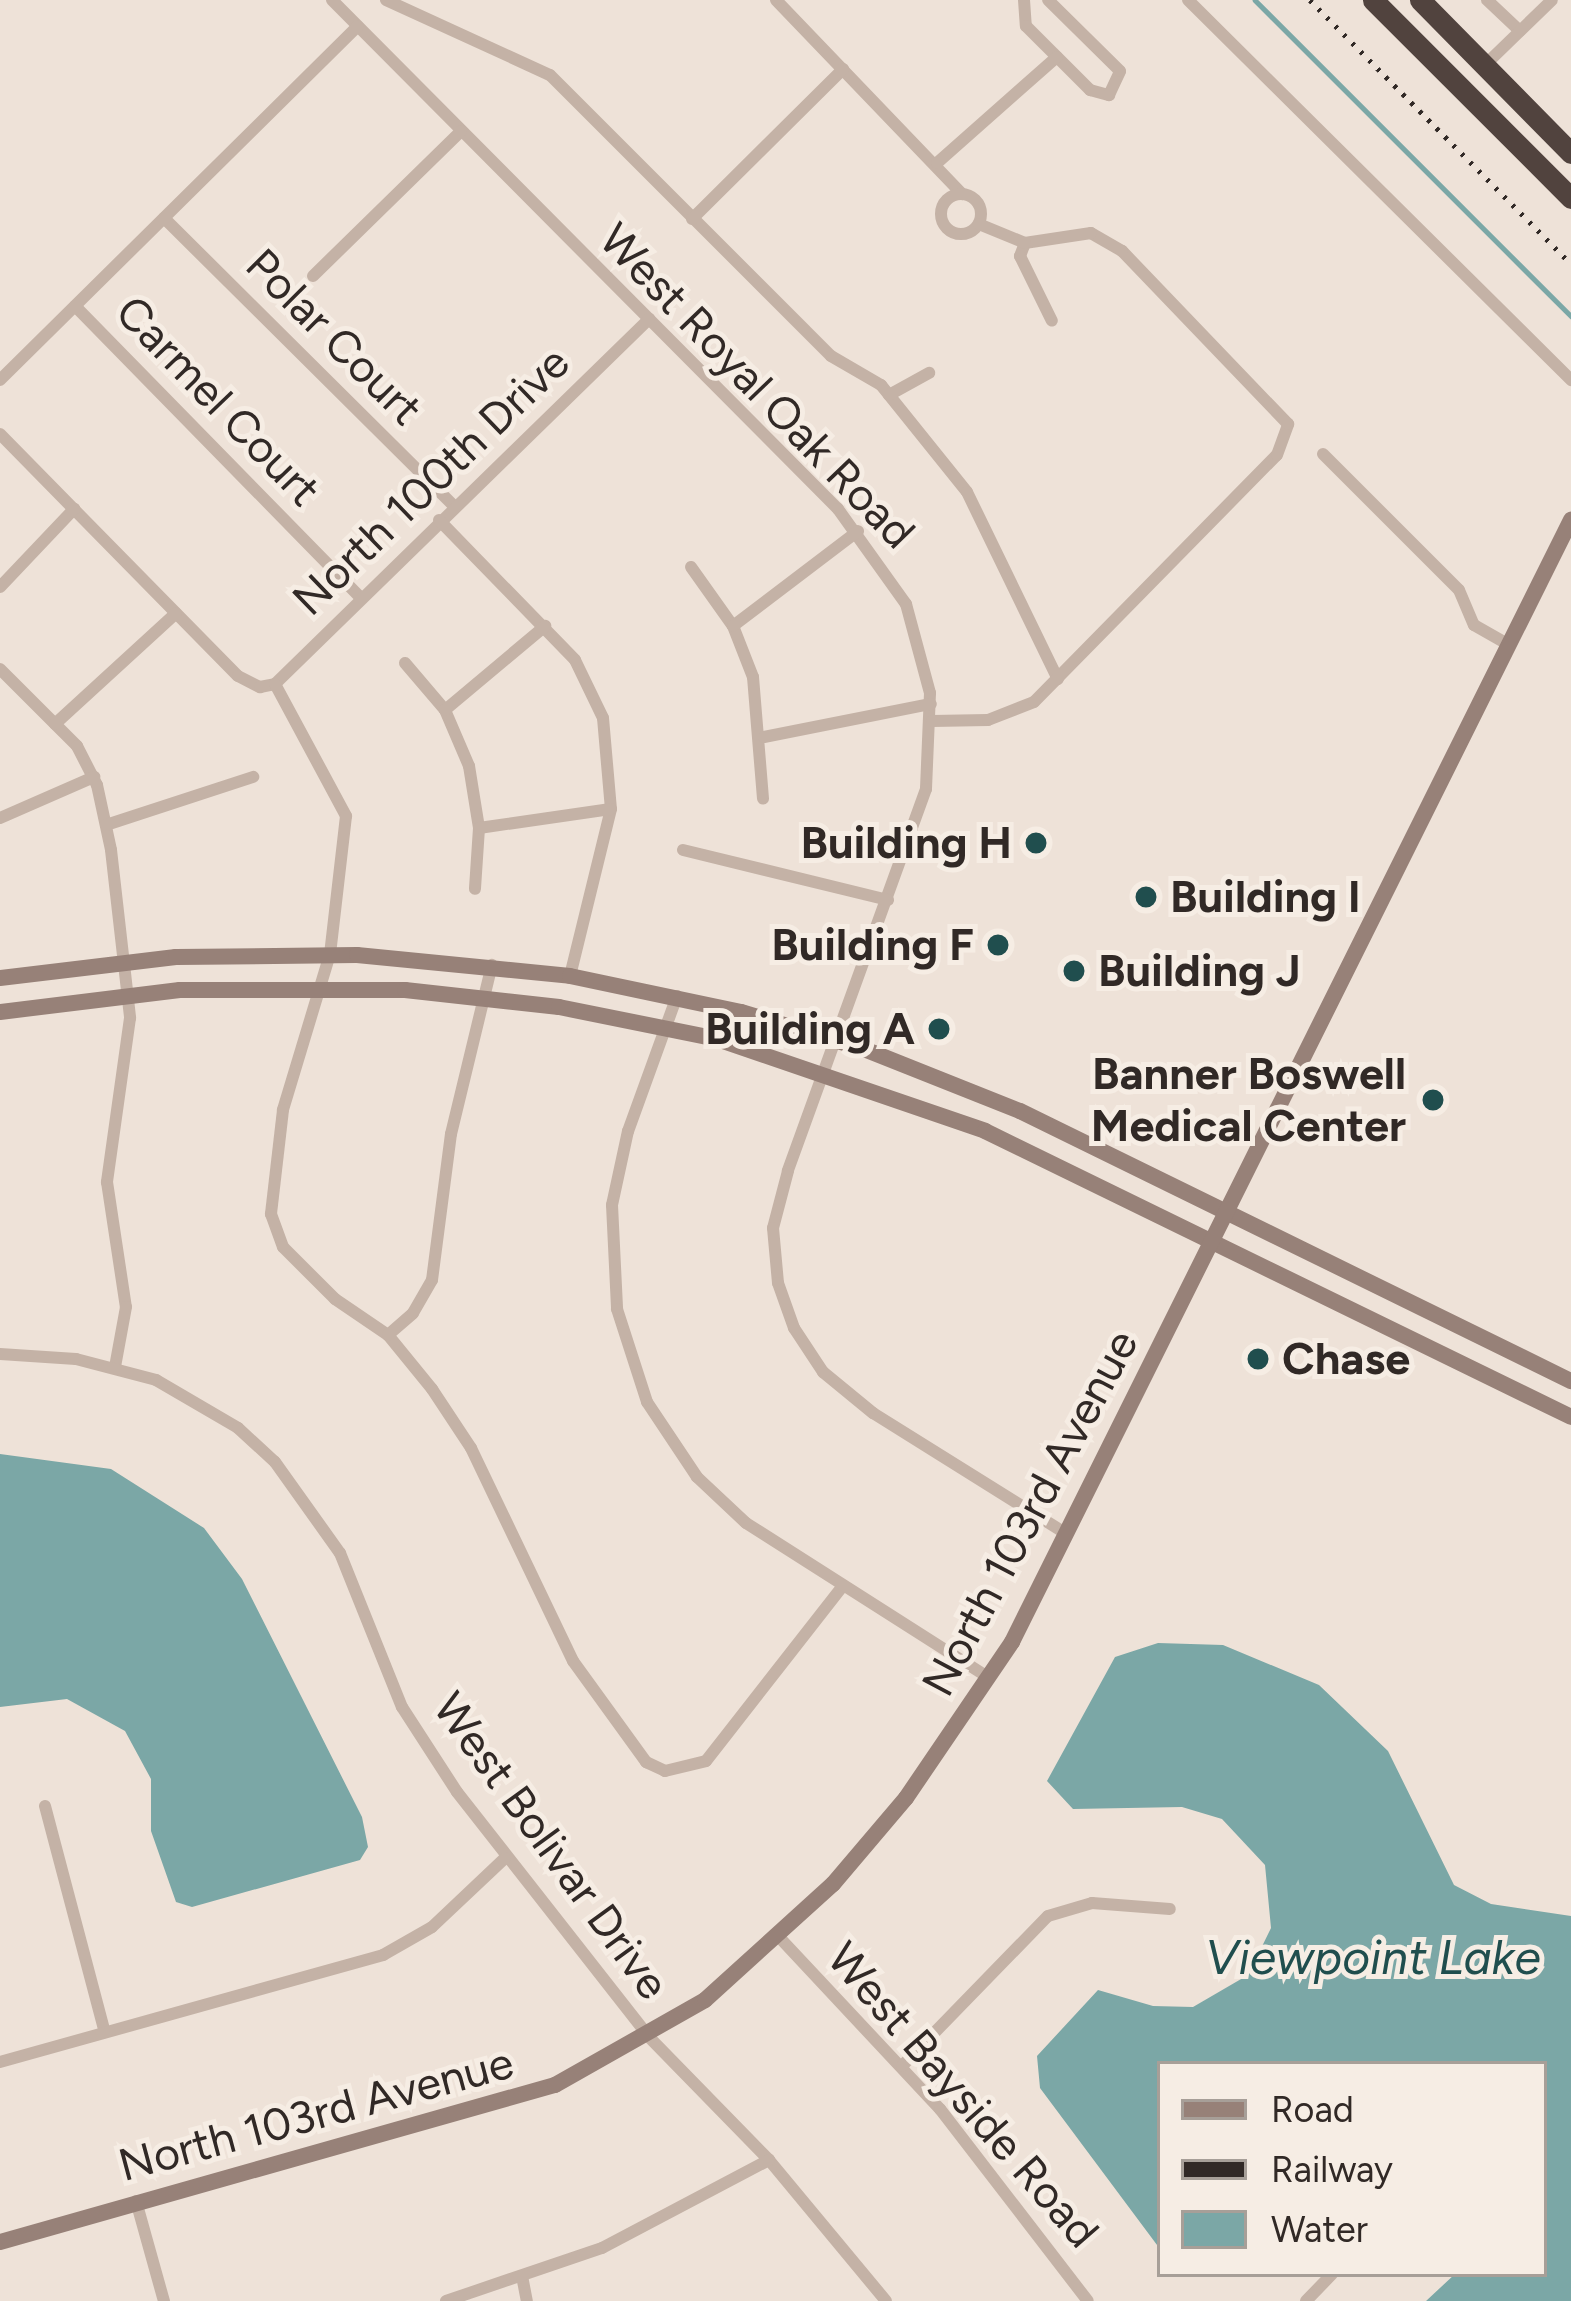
<!DOCTYPE html>
<style>
body{margin:0}
#map{position:relative;width:1571px;height:2301px;overflow:hidden;background:#eee2d8;font-family:Figtree,sans-serif}
div>[style]{position:absolute}
[style*='--x']{left:calc(var(--x)*1px);top:calc(var(--y)*1px);width:calc(var(--w)*1px);rotate:calc(var(--a)*1deg)}
.water>*{inset:0;background:#7ba7a6}
.stream>*{height:4.5px;margin:-2.25px;padding:0 2.25px;transform-origin:2.25px;border-radius:2.25px;background:#7ba7a6}
.street>*{height:12px;margin:-6px;padding:0 6px;transform-origin:6px;border-radius:6px;background:#c4b2a6}
.street>.ring{margin:-6px;padding:0;box-sizing:content-box;background:none;border:12px solid #c4b2a6;border-radius:50%}
.secondary>*{height:16px;margin:-8px;padding:0 8px;transform-origin:8px;border-radius:8px;background:#978178}
.highway>*{height:21px;margin:-10.5px;padding:0 10.5px;transform-origin:10.5px;border-radius:10.5px;background:#51433e}
.rail>*{height:4.5px;margin-top:-2.25px;transform-origin:0;background:repeating-linear-gradient(90deg,#312926 0 3px,transparent 0 12px)}
.dots>*{width:33px;height:33px;translate:-50% -50%;box-sizing:border-box;border:6px solid #f6ede4;border-radius:50%}
span{translate:-50% -50%;white-space:nowrap;text-align:center;line-height:1.15;-webkit-text-stroke:10px #f6ede4;paint-order:stroke}
.street-label{font-size:45px;color:#312926}
.poi-label{font-size:45px;color:#312926;font-weight:700}
.right{translate:-100% -50%;text-align:right}
.left{translate:0 -50%;text-align:left}
.water-label{font-size:48px;color:#204e4e;font-style:italic}
.legend{position:absolute;left:1157px;top:2061px;width:390px;height:216px;box-sizing:border-box;background:#f6ede4;border:3px solid #a79f98;margin:0;padding:15px 21px;list-style:none;font-size:36px;color:#312926}
.legend li{display:flex;align-items:center;gap:24px;height:60px}
.legend b{width:60px;border:3px solid #a79f98}
</style>
<div id="map">
<div class="water">
<i style="clip-path:polygon(0 1454px,111px 1469px,204px 1528px,242px 1579px,362px 1817px,368px 1847px,360px 1860px,192px 1907px,176px 1902px,151px 1831px,151px 1779px,125px 1731px,67px 1699px,0 1707px)"></i>
<i style="clip-path:polygon(1158px 1643px,1223px 1645px,1319px 1685px,1388px 1751px,1454px 1885px,1491px 1904px,1571px 1916px,1571px 2301px,1426px 2301px,1455px 2274px,1544px 2274px,1544px 2064px,1160px 2064px,1160px 2249px,1040px 2088px,1037px 2056px,1098px 1990px,1153px 2006px,1193px 2007px,1248px 1975px,1271px 1928px,1265px 1865px,1222px 1819px,1182px 1807px,1073px 1809px,1047px 1781px,1115px 1657px)"></i>
</div>
<div class="stream">
<i style="--x:1255;--y:0;--w:447;--a:45"></i>
</div>
<div class="street">
<i style="--x:332;--y:0;--w:718;--a:45.17"></i>
<i style="--x:838;--y:509;--w:117;--a:54.4"></i>
<i style="--x:906;--y:604;--w:92;--a:74.9"></i>
<i style="--x:930;--y:693;--w:96;--a:92.4"></i>
<i style="--x:926;--y:789;--w:406;--a:109.9"></i>
<i style="--x:788;--y:1171;--w:59;--a:104.7"></i>
<i style="--x:773;--y:1228;--w:55;--a:84.8"></i>
<i style="--x:778;--y:1283;--w:48;--a:70.4"></i>
<i style="--x:794;--y:1328;--w:53;--a:56.6"></i>
<i style="--x:823;--y:1372;--w:65;--a:39.4"></i>
<i style="--x:873;--y:1413;--w:229;--a:32"></i>
<i style="--x:386;--y:0;--w:180;--a:24.6"></i>
<i style="--x:550;--y:75;--w:397;--a:45"></i>
<i style="--x:831;--y:356;--w:58;--a:30.1"></i>
<i style="--x:881;--y:385;--w:137;--a:51.2"></i>
<i style="--x:967;--y:492;--w:208;--a:64.1"></i>
<i style="--x:776;--y:0;--w:269;--a:46.2"></i>
<i style="--x:1024;--y:0;--w:26;--a:86"></i>
<i style="--x:1026;--y:26;--w:91;--a:45"></i>
<i style="--x:1090;--y:90;--w:20;--a:15"></i>
<i style="--x:1109;--y:95;--w:26;--a:-65"></i>
<i style="--x:1120;--y:71;--w:101;--a:-135.4"></i>
<i style="--x:1188;--y:0;--w:540;--a:44.77"></i>
<i style="--x:1487;--y:0;--w:45;--a:43.2"></i>
<i style="--x:1485;--y:65;--w:93;--a:-44.1"></i>
<i style="--x:937;--y:163;--w:160;--a:-41.5"></i>
<i class="ring" style="left:941px;top:194px;width:28px;height:28px"></i>
<i style="--x:164;--y:218;--w:409;--a:44.8"></i>
<i style="--x:692;--y:219;--w:213;--a:-44.8"></i>
<i style="--x:1025;--y:243;--w:14;--a:111"></i>
<i style="--x:1020;--y:256;--w:72;--a:63.8"></i>
<i style="--x:313;--y:276;--w:207;--a:-44.4"></i>
<i style="--x:75;--y:306;--w:409;--a:45.6"></i>
<i style="--x:0;--y:380;--w:503;--a:-44.68"></i>
<i style="--x:889;--y:395;--w:46;--a:-28.8"></i>
<i style="--x:0;--y:434;--w:339;--a:45.5"></i>
<i style="--x:238;--y:676;--w:25;--a:27"></i>
<i style="--x:260;--y:687;--w:15;--a:-11"></i>
<i style="--x:275;--y:684;--w:523;--a:-44.3"></i>
<i style="--x:1323;--y:454;--w:192;--a:45"></i>
<i style="--x:1459;--y:590;--w:38;--a:67"></i>
<i style="--x:1474;--y:625;--w:40;--a:29.7"></i>
<i style="--x:439;--y:520;--w:195;--a:45.8"></i>
<i style="--x:575;--y:660;--w:64;--a:64.2"></i>
<i style="--x:603;--y:718;--w:91;--a:85"></i>
<i style="--x:611;--y:809;--w:172;--a:103.8"></i>
<i style="--x:691;--y:567;--w:72;--a:54.6"></i>
<i style="--x:733;--y:626;--w:55;--a:68.6"></i>
<i style="--x:753;--y:677;--w:122;--a:85.3"></i>
<i style="--x:0;--y:587;--w:108;--a:-46.5"></i>
<i style="--x:733;--y:626;--w:157;--a:-37.2"></i>
<i style="--x:405;--y:663;--w:62;--a:49.6"></i>
<i style="--x:445;--y:710;--w:61;--a:66.8"></i>
<i style="--x:469;--y:766;--w:63;--a:80.8"></i>
<i style="--x:479;--y:828;--w:61;--a:93.8"></i>
<i style="--x:0;--y:669;--w:109;--a:45"></i>
<i style="--x:77;--y:746;--w:44;--a:62.9"></i>
<i style="--x:97;--y:785;--w:66;--a:77.8"></i>
<i style="--x:111;--y:850;--w:169;--a:83.5"></i>
<i style="--x:130;--y:1018;--w:166;--a:98"></i>
<i style="--x:107;--y:1182;--w:126;--a:81.4"></i>
<i style="--x:126;--y:1307;--w:61;--a:100.4"></i>
<i style="--x:275;--y:684;--w:150;--a:61.7"></i>
<i style="--x:346;--y:816;--w:139;--a:96.6"></i>
<i style="--x:330;--y:954;--w:163;--a:106.8"></i>
<i style="--x:283;--y:1110;--w:105;--a:96.6"></i>
<i style="--x:271;--y:1214;--w:35;--a:70"></i>
<i style="--x:283;--y:1247;--w:74;--a:45"></i>
<i style="--x:335;--y:1299;--w:64;--a:34.2"></i>
<i style="--x:388;--y:1335;--w:70;--a:50.8"></i>
<i style="--x:432;--y:1389;--w:71;--a:56.5"></i>
<i style="--x:471;--y:1448;--w:236;--a:64.4"></i>
<i style="--x:573;--y:1661;--w:125;--a:54.1"></i>
<i style="--x:646;--y:1762;--w:21;--a:25"></i>
<i style="--x:665;--y:1771;--w:42;--a:-13.7"></i>
<i style="--x:706;--y:1761;--w:221;--a:-52"></i>
<i style="--x:445;--y:710;--w:131;--a:-40"></i>
<i style="--x:932;--y:721;--w:56;--a:-1"></i>
<i style="--x:988;--y:720;--w:49;--a:-21.4"></i>
<i style="--x:1034;--y:702;--w:346;--a:-45.5"></i>
<i style="--x:1277;--y:455;--w:33;--a:-70"></i>
<i style="--x:1288;--y:424;--w:240;--a:-133.8"></i>
<i style="--x:1122;--y:251;--w:36;--a:-150"></i>
<i style="--x:1091;--y:233;--w:67;--a:171.4"></i>
<i style="--x:1025;--y:243;--w:50;--a:-157.6"></i>
<i style="--x:55;--y:724;--w:164;--a:-42.5"></i>
<i style="--x:764;--y:737;--w:170;--a:-11.2"></i>
<i style="--x:0;--y:818;--w:103;--a:-23.6"></i>
<i style="--x:106;--y:825;--w:155;--a:-18.1"></i>
<i style="--x:479;--y:828;--w:133;--a:-8.2"></i>
<i style="--x:683;--y:850;--w:211;--a:13.7"></i>
<i style="--x:677;--y:996;--w:144;--a:109.9"></i>
<i style="--x:628;--y:1131;--w:76;--a:102.2"></i>
<i style="--x:612;--y:1205;--w:104;--a:87.2"></i>
<i style="--x:617;--y:1309;--w:98;--a:72.1"></i>
<i style="--x:647;--y:1402;--w:90;--a:56.3"></i>
<i style="--x:697;--y:1477;--w:67;--a:43.2"></i>
<i style="--x:746;--y:1523;--w:288;--a:32.5"></i>
<i style="--x:388;--y:1335;--w:33;--a:-41"></i>
<i style="--x:413;--y:1313;--w:38;--a:-60"></i>
<i style="--x:432;--y:1280;--w:147;--a:-82.6"></i>
<i style="--x:451;--y:1134;--w:174;--a:-76.4"></i>
<i style="--x:0;--y:1354;--w:76;--a:3.8"></i>
<i style="--x:76;--y:1359;--w:83;--a:14.7"></i>
<i style="--x:156;--y:1380;--w:95;--a:30.3"></i>
<i style="--x:238;--y:1428;--w:50;--a:42.6"></i>
<i style="--x:275;--y:1462;--w:112;--a:54.5"></i>
<i style="--x:340;--y:1553;--w:166;--a:68.1"></i>
<i style="--x:402;--y:1707;--w:101;--a:57.1"></i>
<i style="--x:457;--y:1792;--w:310;--a:51.9"></i>
<i style="--x:648;--y:2036;--w:173;--a:45.7"></i>
<i style="--x:769;--y:2160;--w:183;--a:50.3"></i>
<i style="--x:45;--y:1806;--w:231;--a:75.2"></i>
<i style="--x:779;--y:1937;--w:236;--a:46.9"></i>
<i style="--x:940;--y:2109;--w:242;--a:52.4"></i>
<i style="--x:0;--y:2062;--w:398;--a:-15.6"></i>
<i style="--x:383;--y:1955;--w:56;--a:-29.7"></i>
<i style="--x:432;--y:1927;--w:100;--a:-43.4"></i>
<i style="--x:902;--y:2066;--w:209;--a:-45.8"></i>
<i style="--x:1048;--y:1916;--w:46;--a:-16.5"></i>
<i style="--x:1092;--y:1903;--w:78;--a:4.4"></i>
<i style="--x:136;--y:2201;--w:104;--a:74.4"></i>
<i style="--x:522;--y:2276;--w:25;--a:79"></i>
<i style="--x:446;--y:2301;--w:165;--a:-18.8"></i>
<i style="--x:602;--y:2248;--w:189;--a:-27.8"></i>
<i style="--x:1306;--y:2301;--w:37;--a:-46"></i>
</div>
<div class="secondary">
<i style="--x:0;--y:978;--w:177;--a:-6.8"></i>
<i style="--x:176;--y:957;--w:181;--a:-0.6"></i>
<i style="--x:357;--y:955;--w:214;--a:5.6"></i>
<i style="--x:570;--y:976;--w:175;--a:11.9"></i>
<i style="--x:741;--y:1012;--w:128;--a:16.7"></i>
<i style="--x:864;--y:1049;--w:168;--a:21.7"></i>
<i style="--x:1020;--y:1111;--w:614;--a:26.11"></i>
<i style="--x:0;--y:1012;--w:181;--a:-7"></i>
<i style="--x:180;--y:990;--w:225;--a:0"></i>
<i style="--x:405;--y:990;--w:155;--a:6.3"></i>
<i style="--x:559;--y:1007;--w:161;--a:11.4"></i>
<i style="--x:717;--y:1039;--w:283;--a:18.9"></i>
<i style="--x:985;--y:1131;--w:652;--a:26.01"></i>
<i style="--x:0;--y:2242;--w:577;--a:-15.8"></i>
<i style="--x:555;--y:2085;--w:172;--a:-29.5"></i>
<i style="--x:705;--y:2000;--w:173;--a:-42.2"></i>
<i style="--x:833;--y:1884;--w:113;--a:-49.7"></i>
<i style="--x:906;--y:1798;--w:189;--a:-55.8"></i>
<i style="--x:1012;--y:1642;--w:1254;--a:-63.52"></i>
</div>
<div class="highway">
<i style="--x:1373;--y:0;--w:280;--a:45"></i>
<i style="--x:1420;--y:0;--w:215;--a:45.4"></i>
</div>
<div class="rail">
<i style="--x:1310;--y:0;--w:371;--a:45.3"></i>
</div>
<div class="dots">
<i style="left:1036px;top:843px;background:#204e4e"></i>
<i style="left:1146px;top:897px;background:#204e4e"></i>
<i style="left:998px;top:945px;background:#204e4e"></i>
<i style="left:1074px;top:971px;background:#204e4e"></i>
<i style="left:939px;top:1029px;background:#204e4e"></i>
<i style="left:1433px;top:1100px;background:#204e4e"></i>
<i style="left:1258px;top:1359px;background:#204e4e"></i>
</div>
<div class="street-label">
<span style="left:334px;top:337px;rotate:45deg">Polar Court</span>
<span style="left:757px;top:386px;rotate:46deg">West Royal Oak Road</span>
<span style="left:218px;top:401px;rotate:46deg">Carmel Court</span>
<span style="left:431px;top:481px;rotate:-44deg">North 100th Drive</span>
<span style="left:1030px;top:1513px;rotate:-62deg">North 103rd Avenue</span>
<span style="left:551px;top:1846px;rotate:54deg">West Bolivar Drive</span>
<span style="left:963px;top:2095px;rotate:49deg">West Bayside Road</span>
<span style="left:316px;top:2114px;rotate:-15deg">North 103rd Avenue</span>
</div>
<div class="poi-label">
<span class="right" style="left:1012px;top:843px">Building H</span>
<span class="left" style="left:1170px;top:897px">Building I</span>
<span class="right" style="left:974px;top:945px">Building F</span>
<span class="left" style="left:1098px;top:971px">Building J</span>
<span class="right" style="left:915px;top:1029px">Building A</span>
<span class="right" style="left:1406px;top:1100px">Banner Boswell<br>Medical Center</span>
<span class="left" style="left:1282px;top:1359px">Chase</span>
</div>
<div class="water-label">
<span style="left:1373px;top:1958px">Viewpoint Lake</span>
</div>
<ul class="legend">
<li><b style="height:15px;background:#978178"></b>Road</li>
<li><b style="height:15px;background:#312926"></b>Railway</li>
<li><b style="height:33px;background:#7ba7a6"></b>Water</li>
</ul>
</div>
